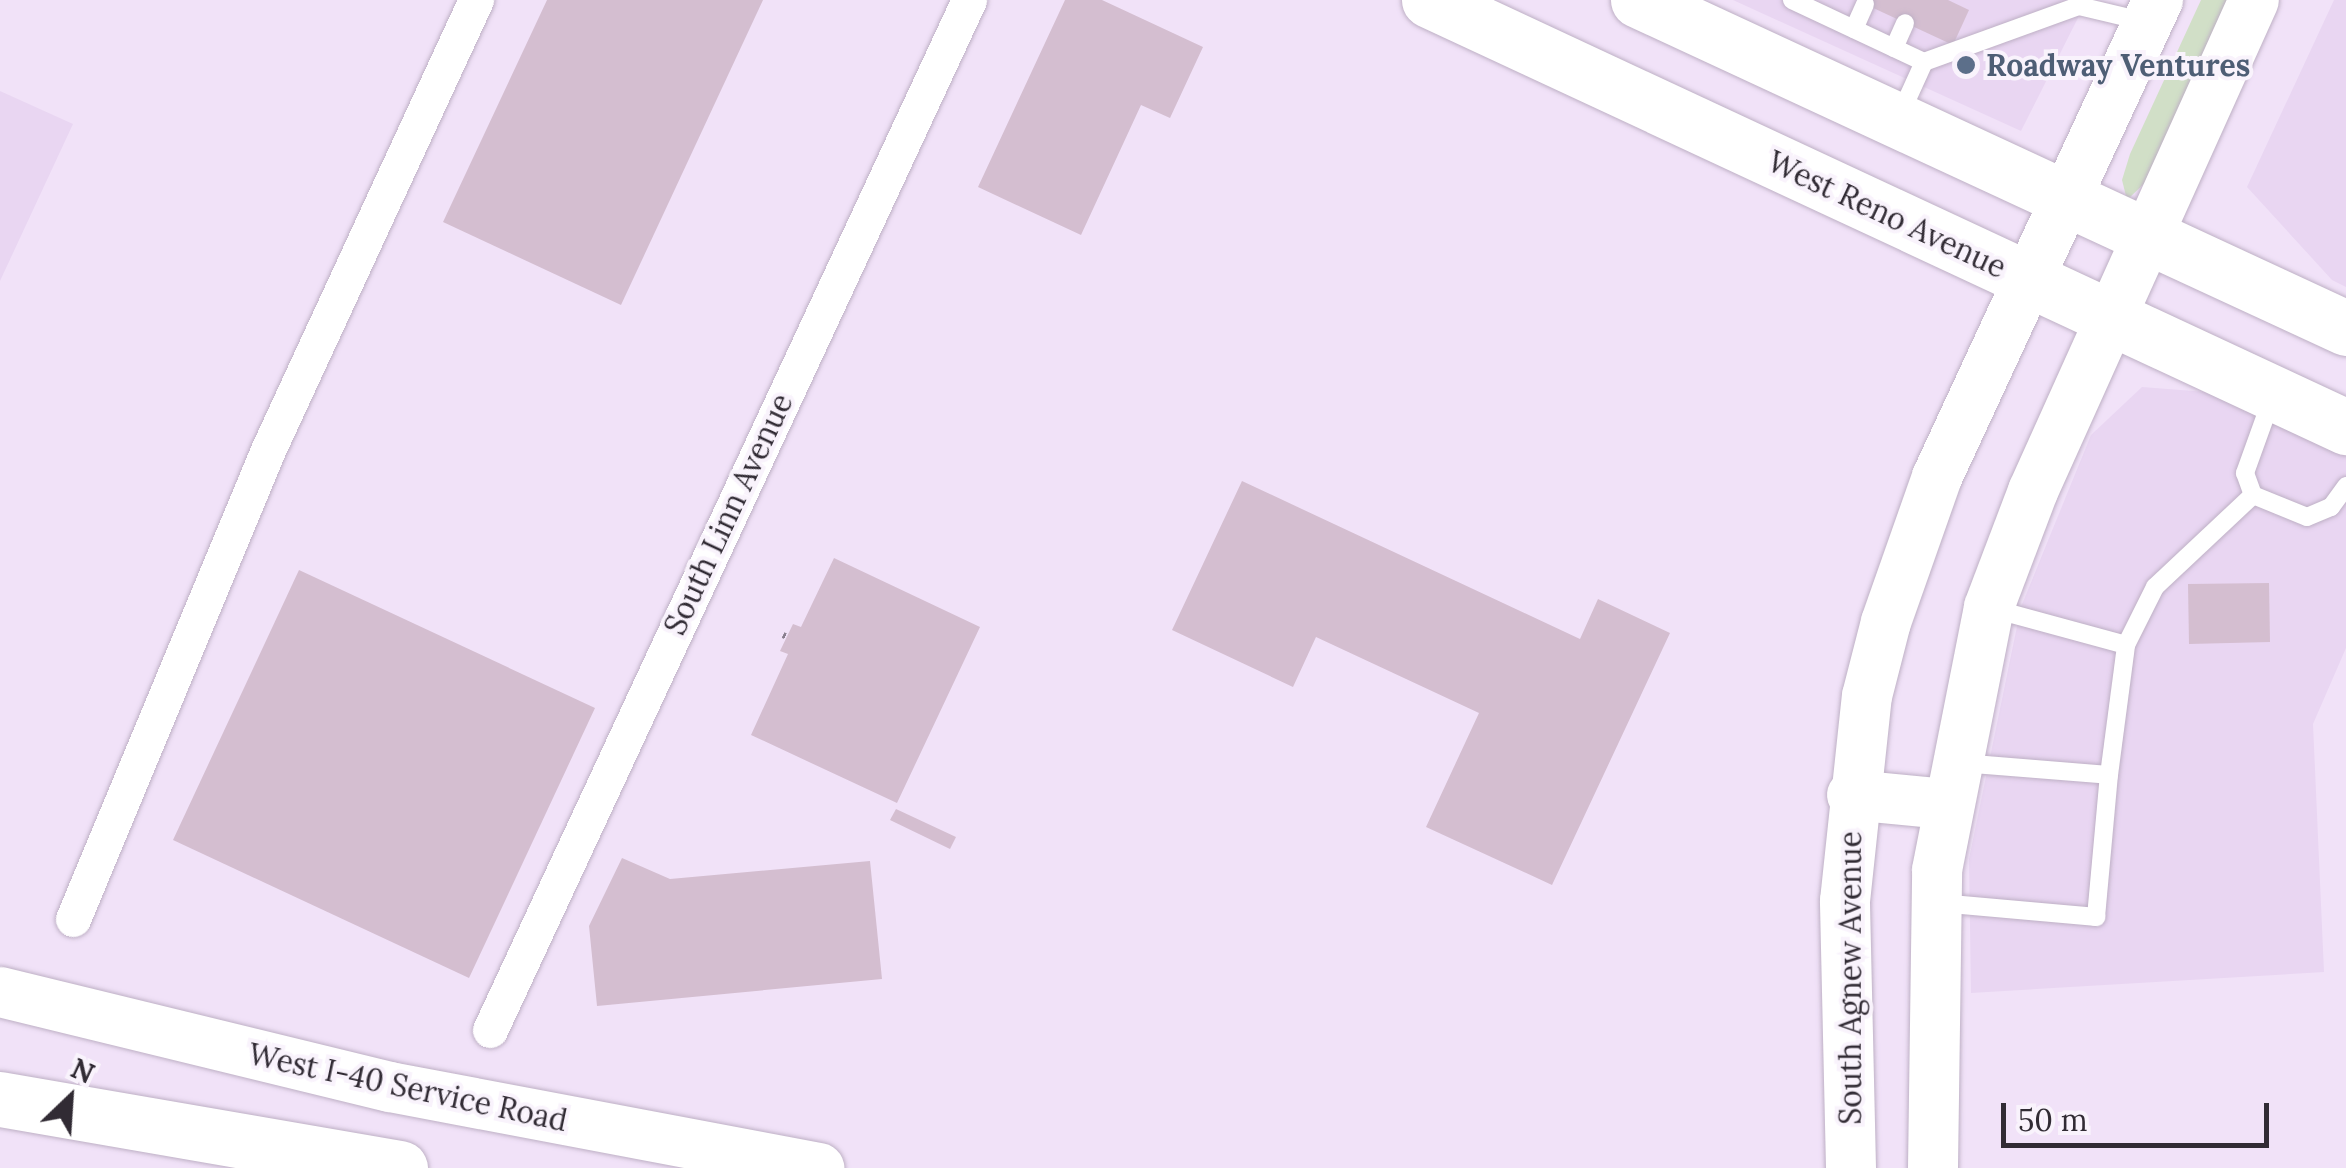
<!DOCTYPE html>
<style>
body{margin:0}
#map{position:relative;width:2346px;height:1168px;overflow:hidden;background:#f1e2f8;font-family:Lora,serif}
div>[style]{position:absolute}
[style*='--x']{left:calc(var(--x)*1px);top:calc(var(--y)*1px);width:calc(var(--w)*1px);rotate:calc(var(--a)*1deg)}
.built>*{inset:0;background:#e9d6f2}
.green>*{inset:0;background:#d1dfc7}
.building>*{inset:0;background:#d4bed0}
.path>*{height:6px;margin-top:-3px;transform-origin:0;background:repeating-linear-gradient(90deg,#897f8e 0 2.5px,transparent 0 10.5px)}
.roads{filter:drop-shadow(0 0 2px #beb0c5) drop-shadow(0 0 2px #beb0c5)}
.lane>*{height:18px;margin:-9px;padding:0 9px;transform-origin:9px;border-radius:9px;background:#fff}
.street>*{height:35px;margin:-17.5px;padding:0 17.5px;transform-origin:17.5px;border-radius:17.5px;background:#fff}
.secondary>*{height:50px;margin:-25px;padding:0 25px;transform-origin:25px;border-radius:25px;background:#fff}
.primary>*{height:55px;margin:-27.5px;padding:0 27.5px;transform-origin:27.5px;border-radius:27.5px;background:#fff}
.highway>*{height:55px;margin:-27.5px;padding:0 27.5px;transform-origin:27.5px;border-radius:27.5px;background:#fff}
.dots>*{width:28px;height:28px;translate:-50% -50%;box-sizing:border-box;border:5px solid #f9f3fc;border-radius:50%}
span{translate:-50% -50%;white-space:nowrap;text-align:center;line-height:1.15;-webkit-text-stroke:8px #f9f3fc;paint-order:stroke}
.service-label{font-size:30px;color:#4e5e75;font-weight:700}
.left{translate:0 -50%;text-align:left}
.street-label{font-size:30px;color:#312b34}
.north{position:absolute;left:20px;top:1048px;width:100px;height:100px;-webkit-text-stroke:8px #f9f3fc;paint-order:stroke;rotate:25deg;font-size:28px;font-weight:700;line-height:40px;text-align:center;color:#312b34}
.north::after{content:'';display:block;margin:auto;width:35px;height:45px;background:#312b34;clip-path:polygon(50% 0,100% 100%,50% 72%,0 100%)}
.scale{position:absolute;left:2001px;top:1103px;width:268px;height:45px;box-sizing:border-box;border:5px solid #312b34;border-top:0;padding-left:12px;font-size:30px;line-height:35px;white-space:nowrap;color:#312b34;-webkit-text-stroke:8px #f9f3fc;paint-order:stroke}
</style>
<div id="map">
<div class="built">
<i style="clip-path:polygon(1733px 0,2087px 0,2021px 131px)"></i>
<i style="clip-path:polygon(2334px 0,2346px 0,2346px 287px,2332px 280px,2247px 187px)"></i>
<i style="clip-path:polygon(0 91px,73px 124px,0 281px)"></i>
<i style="clip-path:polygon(2142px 387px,2219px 393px,2346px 454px,2346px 648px,2313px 724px,2324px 972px,1971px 993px,1969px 859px,2021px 607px,2091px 435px)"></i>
</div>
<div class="green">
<i style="clip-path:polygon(2201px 0,2234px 0,2150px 178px,2127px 200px,2122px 180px,2130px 154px)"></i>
</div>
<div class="building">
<i style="clip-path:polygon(547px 0,763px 0,621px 305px,443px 222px)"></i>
<i style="clip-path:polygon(1065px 0,1102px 0,1203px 47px,1170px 118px,1141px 105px,1081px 235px,978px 187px)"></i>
<i style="clip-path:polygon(1856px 0,1948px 0,1969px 10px,1953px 45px)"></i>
<i style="clip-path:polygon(1242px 481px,1580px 639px,1598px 599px,1670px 633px,1552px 885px,1426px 827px,1479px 713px,1316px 637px,1293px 687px,1172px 630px)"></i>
<i style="clip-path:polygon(834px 558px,980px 627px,897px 803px,751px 735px,788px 654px,780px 651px,793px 624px,801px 627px)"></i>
<i style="clip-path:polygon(299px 570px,595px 708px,469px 978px,173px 840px)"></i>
<i style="clip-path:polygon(2269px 583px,2270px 642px,2189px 644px,2188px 584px)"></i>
<i style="clip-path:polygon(896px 809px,956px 837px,950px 849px,890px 820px)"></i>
<i style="clip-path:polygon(622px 858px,670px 879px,870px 861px,882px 979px,597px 1006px,589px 926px)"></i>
</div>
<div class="path">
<i style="--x:783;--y:635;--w:4;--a:27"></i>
</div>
<div class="roads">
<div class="lane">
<i style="--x:1792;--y:0;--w:146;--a:25.2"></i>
<i style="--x:1924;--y:62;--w:58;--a:114.4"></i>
<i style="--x:1854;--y:29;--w:27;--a:-66"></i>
<i style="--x:1894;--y:48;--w:27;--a:-66"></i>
<i style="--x:1924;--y:62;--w:165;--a:-19.9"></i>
<i style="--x:2079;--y:6;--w:65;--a:13.4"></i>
<i style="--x:2272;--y:398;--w:80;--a:109.8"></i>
<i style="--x:2245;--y:473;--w:23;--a:70"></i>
<i style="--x:2253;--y:495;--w:58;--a:22.2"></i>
<i style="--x:2307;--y:517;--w:26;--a:-23"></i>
<i style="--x:2331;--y:507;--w:26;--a:-54"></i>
<i style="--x:1990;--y:608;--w:141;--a:15.2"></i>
<i style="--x:2126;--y:645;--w:65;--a:-63.4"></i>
<i style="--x:2155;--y:587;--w:134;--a:-43.2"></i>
<i style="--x:1961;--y:763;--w:148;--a:4.6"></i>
<i style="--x:2109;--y:775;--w:131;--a:-82.5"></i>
<i style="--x:1940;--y:903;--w:157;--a:5.1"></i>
<i style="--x:2096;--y:917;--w:143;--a:-84.8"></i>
</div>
<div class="street">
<i style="--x:73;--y:919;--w:508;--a:-67.42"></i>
<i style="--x:268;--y:450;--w:496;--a:-65.2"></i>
<i style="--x:490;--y:1030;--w:1136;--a:-65.06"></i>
</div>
<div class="secondary">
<i style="--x:1852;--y:795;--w:94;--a:5.5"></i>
<i style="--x:0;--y:992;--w:401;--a:13.7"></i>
<i style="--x:390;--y:1087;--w:437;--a:10.7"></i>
<i style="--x:1851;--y:1168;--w:267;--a:-91.3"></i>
<i style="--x:1845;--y:901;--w:206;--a:-83.9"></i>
<i style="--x:1867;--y:696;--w:76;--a:-75.6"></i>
<i style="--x:1886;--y:622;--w:154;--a:-70.6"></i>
<i style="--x:1937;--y:477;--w:526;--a:-65.14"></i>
<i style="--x:1933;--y:1168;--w:298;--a:-89.2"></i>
<i style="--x:1937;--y:870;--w:268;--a:-78.8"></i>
<i style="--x:1989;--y:607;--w:124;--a:-69.2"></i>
<i style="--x:2033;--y:491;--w:538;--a:-65.77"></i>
</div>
<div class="primary">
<i style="--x:1429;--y:0;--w:1012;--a:24.97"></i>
<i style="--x:1638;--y:0;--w:780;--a:24.86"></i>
</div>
<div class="highway">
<i style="--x:0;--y:1099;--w:406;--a:9.8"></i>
</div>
</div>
<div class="dots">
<i style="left:1966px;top:65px;background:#5c6f8a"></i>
</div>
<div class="service-label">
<span class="left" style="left:1986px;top:65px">Roadway Ventures</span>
</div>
<div class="street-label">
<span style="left:1887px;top:214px;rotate:25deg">West Reno Avenue</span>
<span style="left:728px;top:514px;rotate:-65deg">South Linn Avenue</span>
<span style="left:1850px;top:978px;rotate:-90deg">South Agnew Avenue</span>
<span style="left:408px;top:1087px;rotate:12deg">West I-40 Service Road</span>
</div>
<div class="north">N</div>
<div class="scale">50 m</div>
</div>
